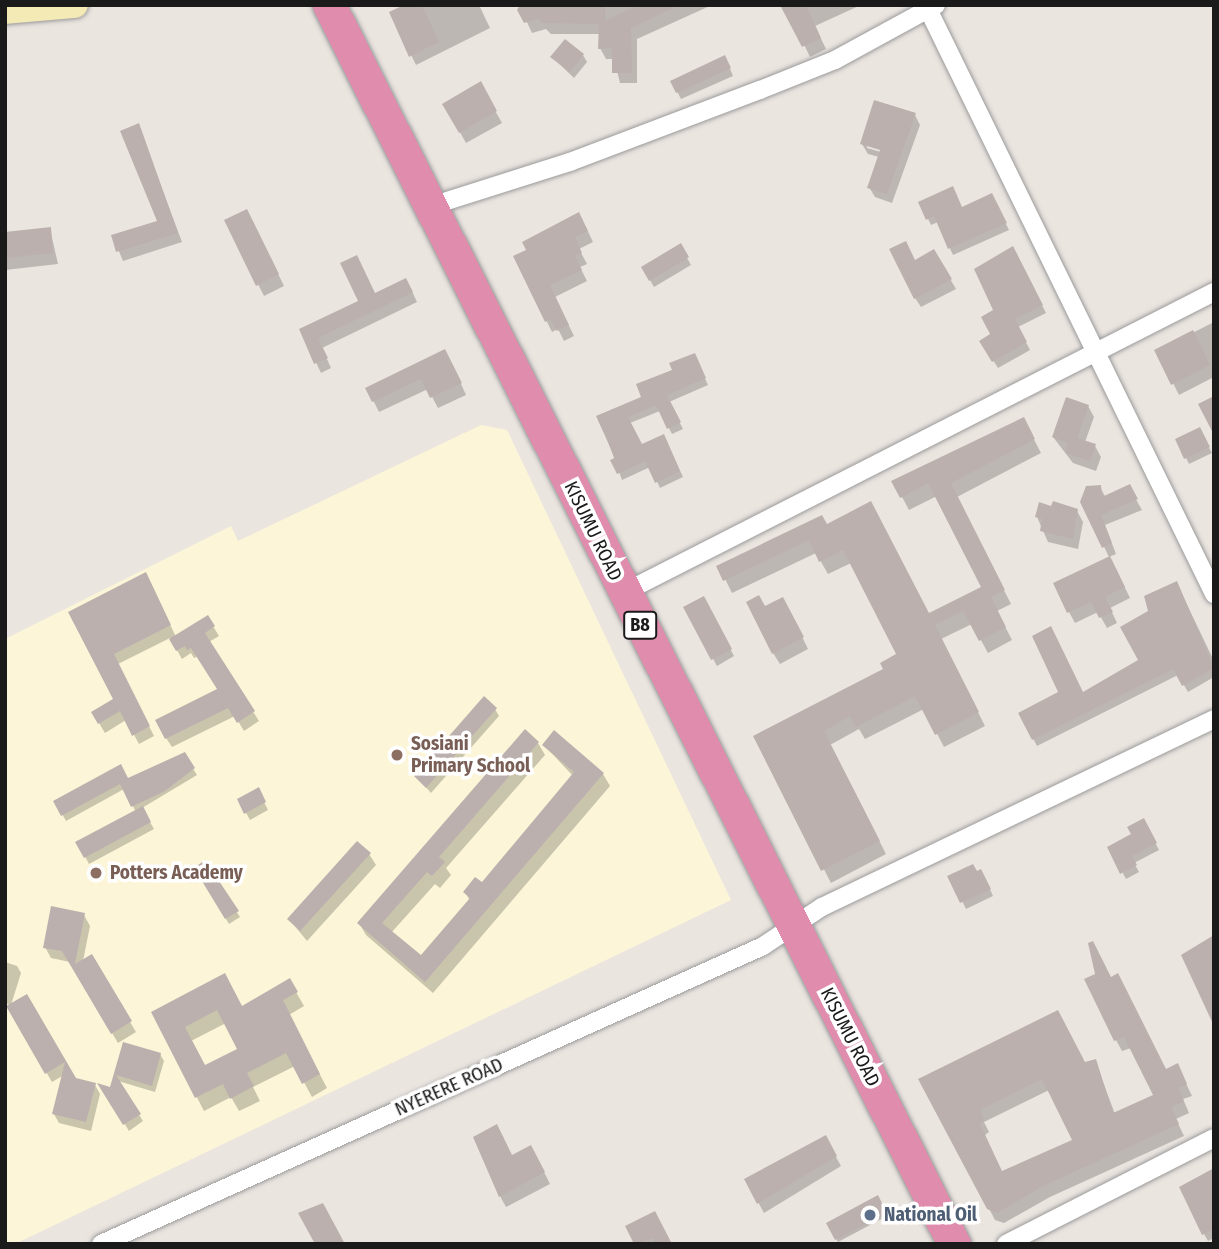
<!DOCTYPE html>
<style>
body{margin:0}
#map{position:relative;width:1219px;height:1249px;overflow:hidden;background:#ebe5e0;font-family:"Fira Sans Condensed",sans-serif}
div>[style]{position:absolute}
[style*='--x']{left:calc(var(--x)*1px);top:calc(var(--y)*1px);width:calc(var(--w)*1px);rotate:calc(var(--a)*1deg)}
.education>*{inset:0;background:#fcf5d8}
.shadow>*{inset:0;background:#0003}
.building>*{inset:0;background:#bbb0ad}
.roads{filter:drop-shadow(0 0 2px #9b9b9b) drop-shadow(0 0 2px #9b9b9b)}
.street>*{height:18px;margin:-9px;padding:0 9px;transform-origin:9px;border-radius:9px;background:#fff}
.secondary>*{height:26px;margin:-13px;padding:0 13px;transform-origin:13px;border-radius:13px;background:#f4eab6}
.highway>*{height:33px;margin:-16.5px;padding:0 16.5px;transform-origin:16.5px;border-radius:16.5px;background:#df8cad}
.dots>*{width:19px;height:19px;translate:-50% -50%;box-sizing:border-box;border:4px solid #fff;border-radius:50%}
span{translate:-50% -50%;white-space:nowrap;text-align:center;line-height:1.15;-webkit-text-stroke:7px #fff;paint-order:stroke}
.shield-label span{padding:2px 5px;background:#fff;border:2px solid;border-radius:5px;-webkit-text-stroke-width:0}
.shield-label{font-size:18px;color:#1a1a1a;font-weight:700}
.street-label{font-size:19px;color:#1a1a1a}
.education-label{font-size:19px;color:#785e54;font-weight:700}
.left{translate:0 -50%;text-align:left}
.service-label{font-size:19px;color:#4e5e75;font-weight:700}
.frame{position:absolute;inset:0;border:7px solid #1a1a1a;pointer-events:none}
</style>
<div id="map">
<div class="education">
<i style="clip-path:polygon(481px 425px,507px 430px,731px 900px,15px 1244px,5px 1244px,5px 639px,231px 526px,238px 541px)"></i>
</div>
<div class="shadow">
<i style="clip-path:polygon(406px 5px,479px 5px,490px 28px,416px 65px,391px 13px)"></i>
<i style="clip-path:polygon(519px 5px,712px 5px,637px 39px,637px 83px,620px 83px,614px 59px,606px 59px,600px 48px,600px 34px,551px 34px,546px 29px,532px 33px)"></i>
<i style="clip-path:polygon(785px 5px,861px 5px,815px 26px,826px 49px,810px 57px)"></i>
<i style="clip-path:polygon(583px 55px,587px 62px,574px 78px,552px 57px)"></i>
<i style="clip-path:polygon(728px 64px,733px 76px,681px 99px,672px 82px)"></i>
<i style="clip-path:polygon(480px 84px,502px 123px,466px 143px,444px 104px)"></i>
<i style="clip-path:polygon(evenodd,915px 115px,920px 125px,892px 203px,875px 197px,869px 187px,879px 157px,868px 154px,862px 144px,915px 115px,867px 144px,889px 151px,888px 154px,867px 148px,867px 144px)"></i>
<i style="clip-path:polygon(138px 125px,182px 242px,123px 261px,113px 237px,160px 222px)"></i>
<i style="clip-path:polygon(995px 202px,1009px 230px,953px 255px,938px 222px,931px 225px,920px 203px,963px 209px)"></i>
<i style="clip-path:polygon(226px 221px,253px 222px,284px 286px,264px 296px)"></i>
<i style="clip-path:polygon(585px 225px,593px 242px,579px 249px,587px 264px,580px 267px,587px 281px,555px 297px,574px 336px,564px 341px,558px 329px,552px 332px,515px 257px)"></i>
<i style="clip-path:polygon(50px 229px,58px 264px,5px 270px,5px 234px)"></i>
<i style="clip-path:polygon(680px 245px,691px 265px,654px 287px,643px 268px)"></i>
<i style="clip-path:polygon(934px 251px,956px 289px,921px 307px,915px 298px,915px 262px)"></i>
<i style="clip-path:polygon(1017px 256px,1046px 313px,1018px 327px,1030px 350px,998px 368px,981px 341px,993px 335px,995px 311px)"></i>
<i style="clip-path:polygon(411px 289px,417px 302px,322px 348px,331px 368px,321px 373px,301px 330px,376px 294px)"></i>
<i style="clip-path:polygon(1214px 322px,1214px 377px,1179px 395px,1157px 351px)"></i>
<i style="clip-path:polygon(697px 361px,708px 385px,669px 402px,683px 429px,672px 434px,660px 411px,630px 423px,641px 446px,667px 442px,683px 477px,660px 488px,650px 467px,622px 480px,599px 417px,643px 398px)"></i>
<i style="clip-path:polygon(451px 362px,466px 395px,438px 408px,428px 389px,379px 412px,367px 388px)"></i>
<i style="clip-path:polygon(1088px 406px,1094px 417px,1085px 442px,1095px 446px,1101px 457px,1096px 471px,1073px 463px,1053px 437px)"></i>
<i style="clip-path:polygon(1199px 429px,1212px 453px,1189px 464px,1177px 440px)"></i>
<i style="clip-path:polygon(1030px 432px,1041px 453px,957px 497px,1011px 604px,997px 611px,1012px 640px,988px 653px,972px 624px,941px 639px,985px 726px,944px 747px,924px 709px,865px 739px,859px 729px,830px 745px,886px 854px,831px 883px,756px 736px,885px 670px,898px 655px,851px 563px,828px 574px,816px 553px,732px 593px,719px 567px,827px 526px,929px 615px,983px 587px,937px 496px,909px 510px,894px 482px)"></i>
<i style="clip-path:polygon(1100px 487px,1106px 498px,1129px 487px,1142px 510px,1105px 525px,1116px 554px,1109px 557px,1082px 501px)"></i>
<i style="clip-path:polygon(1077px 511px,1083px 522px,1078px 549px,1048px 542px,1037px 517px)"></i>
<i style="clip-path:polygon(1116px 569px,1130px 598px,1110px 608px,1117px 623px,1107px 628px,1098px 612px,1075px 623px,1069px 612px)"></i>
<i style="clip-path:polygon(151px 584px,176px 637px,208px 618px,219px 636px,209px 642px,259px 721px,244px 731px,235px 716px,172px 747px,166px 738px,219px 690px,198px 656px,194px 658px,191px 653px,182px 659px,170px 638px,118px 664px,154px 736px,139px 744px,126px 720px,105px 733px,93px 713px,116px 700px,70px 613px)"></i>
<i style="clip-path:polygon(1180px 590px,1214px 661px,1214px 677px,1188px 692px,1178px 675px,1037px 746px,1020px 714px,1060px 693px,1083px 694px,1140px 661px,1150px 612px)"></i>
<i style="clip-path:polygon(703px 598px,734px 656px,717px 666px,686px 608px)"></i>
<i style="clip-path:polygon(789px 610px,808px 649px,780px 664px,773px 653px)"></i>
<i style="clip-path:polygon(495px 709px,499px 716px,431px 793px,416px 776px)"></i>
<i style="clip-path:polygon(538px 743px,545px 755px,446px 868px,451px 875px,440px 888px,435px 884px,391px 933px,421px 958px,470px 901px,465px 892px,482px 884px,573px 776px,544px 745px,603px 774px,610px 786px,433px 993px,366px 935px,359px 923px)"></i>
<i style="clip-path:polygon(184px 754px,197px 775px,142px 808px,154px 829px,89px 864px,78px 843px,136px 812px,124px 789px,66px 821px,55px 801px,128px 780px)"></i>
<i style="clip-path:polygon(258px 790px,268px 810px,250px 820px,239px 800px)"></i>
<i style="clip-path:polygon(1143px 820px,1159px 850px,1134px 863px,1139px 872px,1126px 879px,1109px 847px,1133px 834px)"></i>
<i style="clip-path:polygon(369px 854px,376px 865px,307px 941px,289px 919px)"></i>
<i style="clip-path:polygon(205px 862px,240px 917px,229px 924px,196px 869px)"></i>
<i style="clip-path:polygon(977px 873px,985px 878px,993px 896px,966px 909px,950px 876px)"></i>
<i style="clip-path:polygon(84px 915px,90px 926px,83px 961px,91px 956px,136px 1032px,118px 1043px,70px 962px,51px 958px,45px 947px)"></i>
<i style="clip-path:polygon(5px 962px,17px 966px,21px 973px,11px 1005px,5px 1003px)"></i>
<i style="clip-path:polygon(evenodd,1111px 979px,1166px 1071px,1183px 1077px,1192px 1096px,1183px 1099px,1189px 1113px,1176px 1119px,1184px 1136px,1050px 1197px,1004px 1223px,995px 1220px,921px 1079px,1095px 1061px,1115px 1114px,1156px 1096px,1131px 1048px,1122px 1051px,1116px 1040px,1111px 979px,1049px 1090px,1074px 1140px,1002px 1173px,985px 1135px,989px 1132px,984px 1122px,1049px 1090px)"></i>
<i style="clip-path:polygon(evenodd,289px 980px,304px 1006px,289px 1015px,327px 1088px,312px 1097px,295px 1066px,253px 1087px,260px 1101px,239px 1111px,231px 1097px,204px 1111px,153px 1012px,242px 1008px,289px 980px,226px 1023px,240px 1049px,205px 1067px,191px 1041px,226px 1023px)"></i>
<i style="clip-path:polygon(27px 996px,75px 1079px,95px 1085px,100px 1094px,91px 1131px,59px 1123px,54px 1114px,64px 1075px,52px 1082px,8px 1007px)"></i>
<i style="clip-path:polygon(124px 1044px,160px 1054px,164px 1061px,155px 1092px,118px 1081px,143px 1121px,129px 1131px,101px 1086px,111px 1089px)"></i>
<i style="clip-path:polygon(825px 1137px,841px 1166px,764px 1213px,746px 1180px)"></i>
<i style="clip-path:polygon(512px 1156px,537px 1158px,550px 1184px,506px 1207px,500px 1196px)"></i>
<i style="clip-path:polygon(1214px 1170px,1214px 1238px,1208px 1241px,1204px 1234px)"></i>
<i style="clip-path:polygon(877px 1198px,887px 1216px,838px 1242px,828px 1224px)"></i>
<i style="clip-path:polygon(628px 1227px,671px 1244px,636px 1244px)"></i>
</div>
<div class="building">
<i style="clip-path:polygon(404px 5px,422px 5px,439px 42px,409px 57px,389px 12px)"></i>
<i style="clip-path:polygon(520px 5px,605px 5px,605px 21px,638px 5px,679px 5px,631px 28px,632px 73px,612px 73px,612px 48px,598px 49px,599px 24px,544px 23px,538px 19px,524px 23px,517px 10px)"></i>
<i style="clip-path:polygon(780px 5px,806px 5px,821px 38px,802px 47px)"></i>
<i style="clip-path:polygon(565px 39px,584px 54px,570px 72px,550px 57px)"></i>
<i style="clip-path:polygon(725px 55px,731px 68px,676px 93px,670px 81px)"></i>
<i style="clip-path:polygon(481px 81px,497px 111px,459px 133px,442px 104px)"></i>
<i style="clip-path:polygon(874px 100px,916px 113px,887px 194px,867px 188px,880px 150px,860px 144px)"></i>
<i style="clip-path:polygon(139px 123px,178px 233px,116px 252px,111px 235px,157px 221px,120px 131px)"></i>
<i style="clip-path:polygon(953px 186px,962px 207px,992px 193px,1007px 223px,948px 249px,934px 216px,926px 220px,918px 202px)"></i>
<i style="clip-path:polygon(247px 209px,279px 274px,256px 286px,224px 220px)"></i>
<i style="clip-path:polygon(579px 212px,588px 231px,575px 237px,582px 253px,575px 256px,582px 270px,550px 285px,569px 325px,557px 331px,550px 319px,545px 322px,513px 256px,526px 250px,522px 242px)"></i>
<i style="clip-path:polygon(51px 227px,53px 253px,5px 258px,5px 232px)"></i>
<i style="clip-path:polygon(906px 241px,915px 260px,934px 249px,952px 279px,914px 299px,889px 249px)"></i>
<i style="clip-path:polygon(681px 243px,689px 257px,649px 281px,641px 267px)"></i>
<i style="clip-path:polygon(1013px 246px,1043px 305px,1015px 319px,1027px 342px,992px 362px,979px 341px,990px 334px,981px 317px,993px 310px,974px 269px)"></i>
<i style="clip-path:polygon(357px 255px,375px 293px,406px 278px,413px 292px,318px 338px,328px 358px,314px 364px,299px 329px,358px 301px,340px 263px)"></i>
<i style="clip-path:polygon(1193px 330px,1210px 365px,1171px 385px,1154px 350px)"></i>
<i style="clip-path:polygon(445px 349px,462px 383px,430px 398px,421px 379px,372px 402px,365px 388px)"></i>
<i style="clip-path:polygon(695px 353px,706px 378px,667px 395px,681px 422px,667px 429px,656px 405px,628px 417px,642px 444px,664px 434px,680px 471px,655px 483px,645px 461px,617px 474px,610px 460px,615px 458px,596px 416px,641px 397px,636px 384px,672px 370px,669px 363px)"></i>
<i style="clip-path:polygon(1214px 396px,1214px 435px,1198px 404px)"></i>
<i style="clip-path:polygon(1066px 397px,1089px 405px,1077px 438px,1096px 444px,1090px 461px,1065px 453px,1068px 443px,1052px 437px)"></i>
<i style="clip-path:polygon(1024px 417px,1035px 439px,951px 483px,1005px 590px,991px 597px,1006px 627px,979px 641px,963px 611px,935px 625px,979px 712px,935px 735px,915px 696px,856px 727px,850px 716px,824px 731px,880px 841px,821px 871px,753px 736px,883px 669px,880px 663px,896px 654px,843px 550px,819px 562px,809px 540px,723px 581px,716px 566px,822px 515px,827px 524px,871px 501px,929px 613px,981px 587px,928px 483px,900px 498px,891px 481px)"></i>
<i style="clip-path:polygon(1200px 427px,1210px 447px,1184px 459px,1175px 439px)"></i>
<i style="clip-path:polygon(1130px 484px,1138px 499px,1101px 515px,1112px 543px,1102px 548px,1080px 502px,1086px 486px,1101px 485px,1102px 497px)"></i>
<i style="clip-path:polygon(1053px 501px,1078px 509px,1073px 539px,1040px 531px,1042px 519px,1035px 517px,1039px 502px,1051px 506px)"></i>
<i style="clip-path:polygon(1110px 556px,1125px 587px,1105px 597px,1113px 612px,1099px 618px,1091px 602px,1067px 613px,1053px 583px)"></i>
<i style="clip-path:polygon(146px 572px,171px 625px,114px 654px,150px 726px,132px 736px,120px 711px,98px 724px,91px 712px,113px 699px,68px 612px)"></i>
<i style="clip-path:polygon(1177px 581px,1214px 668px,1182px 686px,1173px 669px,1032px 740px,1018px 713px,1058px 692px,1032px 636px,1051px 626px,1083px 692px,1138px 660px,1120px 627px,1148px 611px,1144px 596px)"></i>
<i style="clip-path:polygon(759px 595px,765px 606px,783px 597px,804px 637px,772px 654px,746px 602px)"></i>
<i style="clip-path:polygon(704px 596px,732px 649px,711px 660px,683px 607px)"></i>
<i style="clip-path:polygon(208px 615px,215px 626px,205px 633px,255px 711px,237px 723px,228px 708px,165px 739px,155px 720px,217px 689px,191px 648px,187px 650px,185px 646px,176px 651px,169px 639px)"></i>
<i style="clip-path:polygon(484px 696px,497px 708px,426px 788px,414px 776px)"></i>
<i style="clip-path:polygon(525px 729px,539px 742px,439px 857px,445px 862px,432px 876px,427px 872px,382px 923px,421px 955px,470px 898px,463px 892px,475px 877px,482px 882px,574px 772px,542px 745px,554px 730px,604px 773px,425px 982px,357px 923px)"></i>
<i style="clip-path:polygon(185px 752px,195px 768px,165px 791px,131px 807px,120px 784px,61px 816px,53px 801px,121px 764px,128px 778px)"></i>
<i style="clip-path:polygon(259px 787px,266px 802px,244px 814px,237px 799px)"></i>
<i style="clip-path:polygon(143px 806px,151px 822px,84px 858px,75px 842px)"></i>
<i style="clip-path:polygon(1144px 818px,1157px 843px,1132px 856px,1137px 865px,1120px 874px,1107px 847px,1131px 834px,1127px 827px)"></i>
<i style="clip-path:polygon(357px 841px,371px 853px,300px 931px,287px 919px)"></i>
<i style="clip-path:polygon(205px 860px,239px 911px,225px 919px,194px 868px)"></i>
<i style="clip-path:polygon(973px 864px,977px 871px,981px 869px,991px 889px,960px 903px,947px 876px)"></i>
<i style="clip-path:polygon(51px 906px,85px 913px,75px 964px,92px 954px,132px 1021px,111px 1034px,62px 951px,43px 948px)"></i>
<i style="clip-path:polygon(1214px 935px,1214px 1026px,1181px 955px)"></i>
<i style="clip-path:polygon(evenodd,1093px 941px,1111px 977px,1118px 973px,1166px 1069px,1178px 1063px,1187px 1084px,1178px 1088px,1184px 1101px,1171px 1107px,1179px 1124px,1043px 1186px,997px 1213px,987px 1209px,918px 1079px,1058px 1010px,1085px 1062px,1096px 1059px,1113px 1113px,1153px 1095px,1124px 1037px,1114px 1041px,1084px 979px,1095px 974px,1088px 943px,1093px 941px,1042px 1079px,1072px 1140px,1002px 1171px,980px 1124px,984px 1120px,980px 1110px,1042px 1079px)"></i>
<i style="clip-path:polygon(evenodd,225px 973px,242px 1006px,290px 978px,298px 992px,283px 1000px,320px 1074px,302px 1084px,286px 1053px,247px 1073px,254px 1086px,230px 1099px,223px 1084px,195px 1098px,151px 1012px,225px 973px,217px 1010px,237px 1049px,205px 1065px,185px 1027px,217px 1010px)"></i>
<i style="clip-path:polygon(27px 994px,76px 1078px,96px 1083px,86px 1122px,52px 1114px,65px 1062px,45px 1074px,6px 1006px)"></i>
<i style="clip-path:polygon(123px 1042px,161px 1053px,152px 1086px,116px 1075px,141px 1114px,123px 1125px,97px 1083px,110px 1087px)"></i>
<i style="clip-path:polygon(497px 1124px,512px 1155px,531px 1145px,545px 1172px,499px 1197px,473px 1137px)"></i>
<i style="clip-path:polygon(826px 1135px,837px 1156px,757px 1204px,744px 1179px)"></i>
<i style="clip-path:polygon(1214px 1168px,1214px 1229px,1202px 1235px,1179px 1187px)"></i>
<i style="clip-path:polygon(878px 1195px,887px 1213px,835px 1240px,826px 1223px)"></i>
<i style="clip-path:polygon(323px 1203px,345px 1244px,315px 1244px,298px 1213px)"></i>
<i style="clip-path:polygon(655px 1211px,672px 1244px,655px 1244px,653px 1238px,634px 1244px,625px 1226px)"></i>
</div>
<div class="roads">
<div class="street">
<i style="--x:926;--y:5;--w:656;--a:63.94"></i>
<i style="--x:431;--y:206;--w:146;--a:-17.6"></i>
<i style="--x:570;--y:162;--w:203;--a:-20.8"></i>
<i style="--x:760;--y:90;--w:81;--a:-21.8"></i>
<i style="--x:835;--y:60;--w:115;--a:-28.6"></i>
<i style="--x:623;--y:593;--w:663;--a:-26.99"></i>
<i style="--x:101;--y:1244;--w:726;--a:-24.23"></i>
<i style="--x:763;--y:946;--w:71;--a:-33.5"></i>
<i style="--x:822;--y:907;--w:435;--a:-25.6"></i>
<i style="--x:1006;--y:1244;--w:233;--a:-27"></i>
</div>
<div class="secondary">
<i style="--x:5;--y:11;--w:70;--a:-4.9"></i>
</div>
<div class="highway">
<i style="--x:329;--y:5;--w:1388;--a:63.23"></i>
</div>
</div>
<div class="dots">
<i style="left:397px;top:755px;background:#8d6e63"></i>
<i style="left:96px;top:873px;background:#8d6e63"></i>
<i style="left:870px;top:1215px;background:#5c6f8a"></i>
</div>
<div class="shield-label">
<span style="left:640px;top:625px">B8</span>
</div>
<div class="street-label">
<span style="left:593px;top:531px;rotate:64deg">KISUMU ROAD</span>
<span style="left:850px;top:1037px;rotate:63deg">KISUMU ROAD</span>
<span style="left:449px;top:1087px;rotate:-24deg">NYERERE ROAD</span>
</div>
<div class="education-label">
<span class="left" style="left:411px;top:755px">Sosiani<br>Primary School</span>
<span class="left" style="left:110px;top:873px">Potters Academy</span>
</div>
<div class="service-label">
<span class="left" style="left:884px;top:1215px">National Oil</span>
</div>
<div class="frame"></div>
</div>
